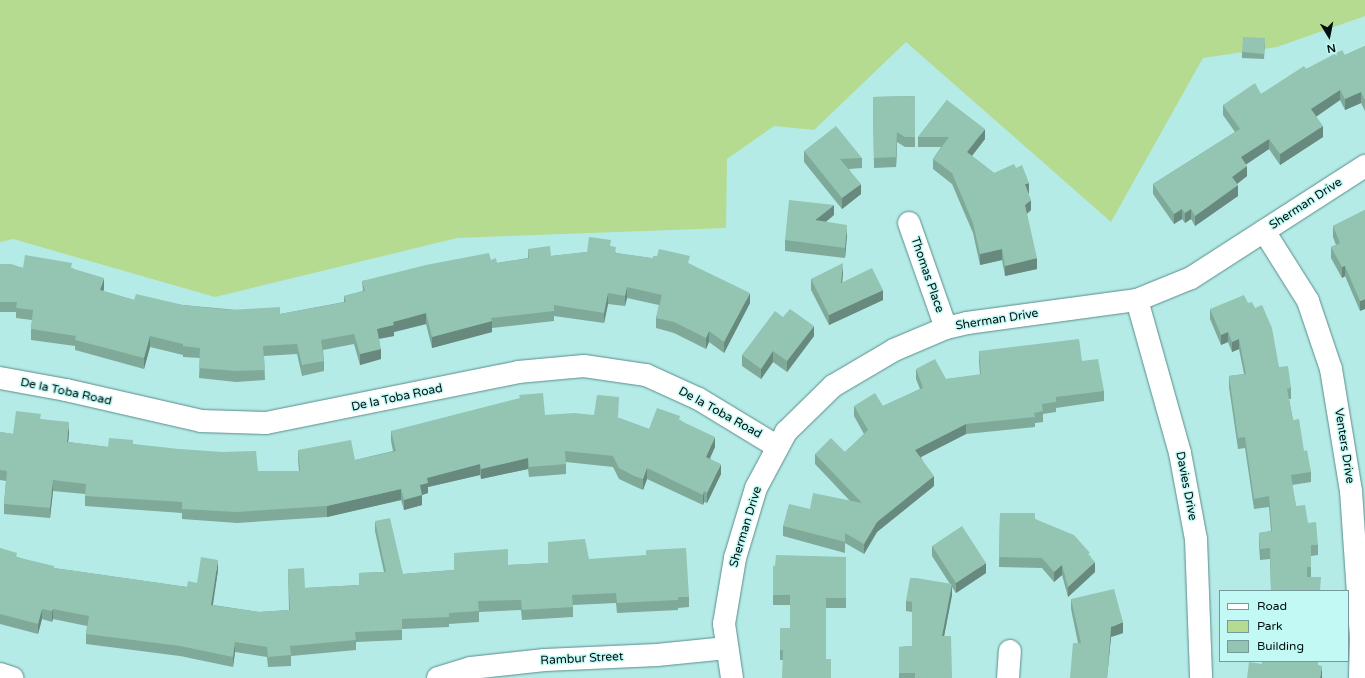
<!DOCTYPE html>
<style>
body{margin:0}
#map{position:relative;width:1365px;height:678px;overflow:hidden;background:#b5ebe7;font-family:"Varela Round",sans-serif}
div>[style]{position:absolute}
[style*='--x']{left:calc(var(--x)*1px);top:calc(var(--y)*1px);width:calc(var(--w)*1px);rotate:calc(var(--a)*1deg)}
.green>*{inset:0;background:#b5db90}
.roads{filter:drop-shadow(0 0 1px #598d8a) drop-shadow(0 0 1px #598d8a)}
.minor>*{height:22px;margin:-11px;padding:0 11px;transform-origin:11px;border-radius:11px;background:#fff}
.wall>*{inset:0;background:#7fa999}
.shaded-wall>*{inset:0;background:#68897d}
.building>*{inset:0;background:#94c4b2}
span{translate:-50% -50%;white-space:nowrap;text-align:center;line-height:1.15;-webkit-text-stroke:3px #c2f9f5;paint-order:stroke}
.street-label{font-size:12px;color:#000f0e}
.legend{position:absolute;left:1219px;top:590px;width:130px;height:72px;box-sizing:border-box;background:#c2f9f5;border:1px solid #749b99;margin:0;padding:5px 7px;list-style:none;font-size:12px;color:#000f0e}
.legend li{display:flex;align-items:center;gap:8px;height:20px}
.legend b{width:20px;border:1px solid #749b99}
.north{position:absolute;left:1309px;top:16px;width:40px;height:40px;-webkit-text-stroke:3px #c2f9f5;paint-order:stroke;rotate:170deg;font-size:11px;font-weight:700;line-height:16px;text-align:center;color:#000f0e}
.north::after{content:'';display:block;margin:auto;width:14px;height:18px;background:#000f0e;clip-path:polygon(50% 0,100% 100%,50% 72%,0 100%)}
</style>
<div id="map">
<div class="green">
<i style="clip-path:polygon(0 0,1365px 0,1365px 16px,1277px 47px,1203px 58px,1111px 222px,906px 42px,814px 130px,774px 126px,727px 159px,726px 228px,457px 238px,215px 297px,13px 239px,0 242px)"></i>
</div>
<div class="roads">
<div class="minor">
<i style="--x:909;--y:223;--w:111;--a:70.6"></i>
<i style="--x:1264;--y:231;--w:83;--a:57.8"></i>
<i style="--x:1308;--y:301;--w:72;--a:71.3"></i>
<i style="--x:1331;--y:369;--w:124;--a:80.7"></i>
<i style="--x:1351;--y:491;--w:145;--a:86.1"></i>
<i style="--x:1361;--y:636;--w:42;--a:91.4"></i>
<i style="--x:1137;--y:300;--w:159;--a:74.3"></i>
<i style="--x:1180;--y:453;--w:87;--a:79.5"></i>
<i style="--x:1196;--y:539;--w:139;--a:87.9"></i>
<i style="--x:0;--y:378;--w:67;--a:10.3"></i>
<i style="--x:66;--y:390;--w:139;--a:12.9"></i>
<i style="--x:201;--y:421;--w:65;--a:1.8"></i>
<i style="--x:266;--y:423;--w:257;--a:-11.4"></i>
<i style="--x:518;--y:372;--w:66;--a:-5.2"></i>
<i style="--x:584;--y:366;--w:63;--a:8.3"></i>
<i style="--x:646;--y:375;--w:58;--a:24.4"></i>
<i style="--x:699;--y:399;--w:92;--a:31.3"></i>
<i style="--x:0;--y:674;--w:13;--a:18"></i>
<i style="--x:438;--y:678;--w:34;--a:-17"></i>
<i style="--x:471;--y:668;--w:74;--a:-6.2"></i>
<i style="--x:545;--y:660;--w:112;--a:-2.6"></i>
<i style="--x:657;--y:655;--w:70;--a:-5.7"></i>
<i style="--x:732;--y:678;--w:55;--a:-98.4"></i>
<i style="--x:724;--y:624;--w:67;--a:-80.5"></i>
<i style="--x:735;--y:558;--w:73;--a:-73.3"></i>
<i style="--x:756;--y:488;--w:64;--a:-61.8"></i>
<i style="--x:786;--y:432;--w:66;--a:-44.4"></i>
<i style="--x:833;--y:386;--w:71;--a:-30.5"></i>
<i style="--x:894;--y:350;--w:56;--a:-22.9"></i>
<i style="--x:946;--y:328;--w:22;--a:-13"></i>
<i style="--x:967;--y:323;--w:172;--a:-7.7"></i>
<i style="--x:1137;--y:300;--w:58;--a:-22.2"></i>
<i style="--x:1191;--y:278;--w:207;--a:-32.8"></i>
<i style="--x:1008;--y:678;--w:27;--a:-86"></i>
</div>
</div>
<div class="wall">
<i style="clip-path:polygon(1265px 43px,1264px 59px,1242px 58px,1242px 52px)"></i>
<i style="clip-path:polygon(1365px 46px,1365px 111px,1361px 103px,1345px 110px,1340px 100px,1316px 117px,1323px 137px,1280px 165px,1269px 149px,1246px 164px,1247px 176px,1237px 184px,1238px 196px,1195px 226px,1191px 219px,1185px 223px,1182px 219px,1174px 224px,1153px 194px,1153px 184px,1235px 132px,1223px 115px,1223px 105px,1261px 94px,1306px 69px,1345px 55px)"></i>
<i style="clip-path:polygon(915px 96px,915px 147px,905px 147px,897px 142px,896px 167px,874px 168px,873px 97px)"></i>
<i style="clip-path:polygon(947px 100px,985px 139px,972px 156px,994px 173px,1029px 193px,1028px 193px,1031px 210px,1027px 214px,1037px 269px,1005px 276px,1002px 260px,980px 265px,973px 233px,952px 184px,933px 169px,933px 159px,941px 147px,918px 147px,918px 137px)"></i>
<i style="clip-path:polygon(804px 151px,862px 158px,862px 168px,849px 169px,861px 194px,842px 209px,804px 162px)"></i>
<i style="clip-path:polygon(1365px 210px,1360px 311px,1345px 276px,1342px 278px,1331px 258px,1331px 247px,1336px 245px,1333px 237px,1333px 226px)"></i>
<i style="clip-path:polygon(834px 215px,826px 222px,847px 235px,845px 258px,785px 251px,785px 240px)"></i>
<i style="clip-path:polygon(611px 246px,616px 253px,690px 264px,750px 303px,724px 353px,709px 342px,706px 349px,674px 333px,656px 328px,656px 318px,659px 305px,627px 298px,625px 306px,608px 304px,604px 323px,554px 316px,554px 321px,492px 328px,492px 332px,432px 348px,426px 324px,394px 332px,394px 336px,379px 339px,381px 359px,360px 365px,354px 344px,323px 350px,324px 361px,324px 371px,302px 376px,297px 354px,264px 356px,265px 380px,236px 382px,199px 378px,200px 358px,183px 357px,183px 355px,150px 347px,144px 369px,75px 350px,75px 346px,31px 340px,31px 329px,32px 320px,16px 318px,16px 312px,0 312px,0 264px,23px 268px,72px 268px,104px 289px,103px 291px,134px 300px,183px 305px,280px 314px,344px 302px,344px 296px,363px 291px,362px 281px,491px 260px,497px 263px,528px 258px,528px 249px,551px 256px,587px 252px)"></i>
<i style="clip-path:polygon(843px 273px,842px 283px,883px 300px,829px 325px,811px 290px,811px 279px)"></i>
<i style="clip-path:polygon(1210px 309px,1279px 367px,1291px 388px,1291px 399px,1289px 399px,1293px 420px,1311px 472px,1311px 482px,1292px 485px,1296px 506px,1308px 523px,1318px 545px,1318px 555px,1311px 556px,1311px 577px,1321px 591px,1271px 591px,1270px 559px,1260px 560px,1259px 544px,1259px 533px,1271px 531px,1269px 507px,1254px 509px,1245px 448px,1238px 449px,1229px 387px,1229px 376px,1244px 374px,1239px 349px,1232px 352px,1228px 342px,1221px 345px,1210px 319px)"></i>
<i style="clip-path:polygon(783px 317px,814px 336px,787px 372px,773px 362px,761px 379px,742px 366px,742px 355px)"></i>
<i style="clip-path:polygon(979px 351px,1082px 361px,1104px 391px,1104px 401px,1056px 408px,1056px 412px,1043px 414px,1043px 422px,1035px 423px,1035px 427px,966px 434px,921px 457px,934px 486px,877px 532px,864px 554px,845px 543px,845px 553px,783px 536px,783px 526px,810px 509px,850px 501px,815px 464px,815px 454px,845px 452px,864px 434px,854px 416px,854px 406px,883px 406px,920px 389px,916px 379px,916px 369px,946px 379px,980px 375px,979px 362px)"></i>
<i style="clip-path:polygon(545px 415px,619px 418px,649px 429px,680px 420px,715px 447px,710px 458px,721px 474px,707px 503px,704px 502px,703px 505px,647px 479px,643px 490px,634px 486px,619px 479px,613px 467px,566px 462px,566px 474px,529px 477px,528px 469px,481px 479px,480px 475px,428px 487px,428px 493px,422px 495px,422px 505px,404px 510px,401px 500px,327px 517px,237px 523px,182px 519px,182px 513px,85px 506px,85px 494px,53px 491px,50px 518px,4px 514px,4px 504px,6px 481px,0 480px,0 432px,13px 434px,41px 419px,69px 433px,68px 442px,108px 447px,133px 444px,258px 471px,299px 471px,298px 460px,298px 450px,355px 460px,393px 451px,391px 441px,391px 431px)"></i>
<i style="clip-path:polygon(1000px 513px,1035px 519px,1090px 556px,1095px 572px,1068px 597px,1062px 575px,1054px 582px,1042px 568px,999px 567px)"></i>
<i style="clip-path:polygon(375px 521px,403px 574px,454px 570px,508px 565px,548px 563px,589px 559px,689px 597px,689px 607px,678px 608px,678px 610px,617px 613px,616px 603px,573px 605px,573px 617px,522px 620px,521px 610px,479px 612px,479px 622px,449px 624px,449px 627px,402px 629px,402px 640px,356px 642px,356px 650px,291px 656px,291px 666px,268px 667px,267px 657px,235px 652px,233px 667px,180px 656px,86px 644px,86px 634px,87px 626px,53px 619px,52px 622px,42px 619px,38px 634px,0 624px,0 548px,17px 557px,54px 568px,187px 587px,197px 583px,218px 570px,213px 605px,259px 612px,289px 610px,288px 569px,305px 588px,359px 585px,359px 573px,384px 572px,375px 531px)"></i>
<i style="clip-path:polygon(932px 546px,986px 573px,956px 593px,952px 587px,952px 595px,944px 636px,952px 678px,899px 678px,899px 647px,912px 646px,912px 612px,906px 611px,906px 601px,950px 584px,932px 556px)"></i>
<i style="clip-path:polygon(846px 557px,846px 608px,826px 608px,783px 660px,780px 660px,780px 628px,790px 628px,790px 605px,773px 605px,773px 566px)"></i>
<i style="clip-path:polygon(1071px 599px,1123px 633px,1111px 637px,1107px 678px,1078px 643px,1071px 609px)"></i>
</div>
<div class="shaded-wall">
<i style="clip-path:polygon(1340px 90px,1340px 100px,1311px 120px,1311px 109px)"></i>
<i style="clip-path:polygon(1361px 92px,1361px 103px,1345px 110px,1345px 99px)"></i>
<i style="clip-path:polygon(1323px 126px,1323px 137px,1280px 165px,1280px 154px)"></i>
<i style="clip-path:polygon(985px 129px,985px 139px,967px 162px,967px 152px)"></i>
<i style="clip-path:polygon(897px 132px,897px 142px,896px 167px,896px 157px)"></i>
<i style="clip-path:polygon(1269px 139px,1269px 149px,1241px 168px,1241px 157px)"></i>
<i style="clip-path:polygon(1247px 166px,1247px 176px,1232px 188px,1232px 177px)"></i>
<i style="clip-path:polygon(1029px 183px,1029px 193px,1025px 195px,1025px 184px)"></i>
<i style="clip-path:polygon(861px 184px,861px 194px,842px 209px,842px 198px)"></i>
<i style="clip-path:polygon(1238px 185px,1238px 196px,1195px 226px,1195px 216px)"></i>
<i style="clip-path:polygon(1031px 200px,1031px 210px,1025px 215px,1025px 205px)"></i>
<i style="clip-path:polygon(834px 205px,834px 215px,815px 230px,815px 220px)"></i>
<i style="clip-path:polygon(1182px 209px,1182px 219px,1174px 224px,1174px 214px)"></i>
<i style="clip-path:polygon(1191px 209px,1191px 219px,1185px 223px,1185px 213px)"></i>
<i style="clip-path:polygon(847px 225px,847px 235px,845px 258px,845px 248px)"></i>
<i style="clip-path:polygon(1002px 249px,1002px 260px,980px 265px,980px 254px)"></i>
<i style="clip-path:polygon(1037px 258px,1037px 269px,1005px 276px,1005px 266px)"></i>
<i style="clip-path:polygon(843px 263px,843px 273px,841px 294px,841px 283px)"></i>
<i style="clip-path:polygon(1345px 266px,1345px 276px,1342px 278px,1342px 267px)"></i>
<i style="clip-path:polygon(104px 278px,104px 289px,100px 300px,100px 290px)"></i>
<i style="clip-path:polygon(627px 287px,627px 298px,625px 306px,625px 296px)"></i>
<i style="clip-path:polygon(883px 290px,883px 300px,829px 325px,829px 315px)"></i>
<i style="clip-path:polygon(608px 293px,608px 304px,604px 323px,604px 313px)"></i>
<i style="clip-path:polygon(750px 293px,750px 303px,724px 353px,724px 342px)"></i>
<i style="clip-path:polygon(1365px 299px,1365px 309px,1360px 311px,1360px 301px)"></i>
<i style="clip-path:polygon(426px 313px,426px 324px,394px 332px,394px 336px,377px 339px,377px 329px,393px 322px)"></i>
<i style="clip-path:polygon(492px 321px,492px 332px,432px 348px,432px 337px)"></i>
<i style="clip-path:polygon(814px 326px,814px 336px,787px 372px,787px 361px)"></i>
<i style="clip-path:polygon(709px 331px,709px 342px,706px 349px,706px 338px)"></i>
<i style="clip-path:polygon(1228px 332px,1228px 342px,1221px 345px,1221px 335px)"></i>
<i style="clip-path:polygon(150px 336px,150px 347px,144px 369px,144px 358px)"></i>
<i style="clip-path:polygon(1239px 339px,1239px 349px,1232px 352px,1232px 342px)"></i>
<i style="clip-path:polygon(381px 349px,381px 359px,360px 365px,360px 354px)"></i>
<i style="clip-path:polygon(773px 351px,773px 362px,761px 379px,761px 369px)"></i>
<i style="clip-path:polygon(69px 422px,69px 433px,67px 453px,67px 442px)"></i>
<i style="clip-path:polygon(966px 424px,966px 434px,915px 460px,915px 450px)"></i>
<i style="clip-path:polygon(715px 437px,715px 447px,706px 467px,706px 457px)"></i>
<i style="clip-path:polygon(528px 458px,528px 469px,481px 479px,481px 469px)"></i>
<i style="clip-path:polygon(480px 464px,480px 475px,428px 487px,428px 493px,422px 495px,422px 505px,404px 510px,404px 500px,427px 478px)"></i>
<i style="clip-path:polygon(721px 464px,721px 474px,707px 503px,707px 493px)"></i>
<i style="clip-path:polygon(647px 468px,647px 479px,643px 490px,643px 479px)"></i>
<i style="clip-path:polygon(934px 476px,934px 486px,877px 532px,864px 554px,864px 544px,877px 522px)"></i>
<i style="clip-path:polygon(53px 480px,53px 491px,50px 518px,50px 508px)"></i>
<i style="clip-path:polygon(401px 489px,401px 500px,327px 517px,327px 506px)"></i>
<i style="clip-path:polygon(704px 491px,704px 502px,703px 505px,703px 495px)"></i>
<i style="clip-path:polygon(218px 560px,218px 570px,211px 615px,211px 605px)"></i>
<i style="clip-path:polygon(1095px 562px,1095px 572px,1068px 597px,1068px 587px)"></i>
<i style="clip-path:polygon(986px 563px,986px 573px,956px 593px,956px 583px)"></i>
<i style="clip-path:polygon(1062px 565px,1062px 575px,1054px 582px,1054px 572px)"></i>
<i style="clip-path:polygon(952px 584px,952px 595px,942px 647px,942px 636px)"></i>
<i style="clip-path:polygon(42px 609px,42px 619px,38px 634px,38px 624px)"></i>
<i style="clip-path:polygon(53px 609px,53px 619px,52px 622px,52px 611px)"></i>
<i style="clip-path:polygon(1123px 622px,1123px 633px,1111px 637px,1107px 678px,1111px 627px)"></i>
<i style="clip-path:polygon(235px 642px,235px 652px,233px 667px,233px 657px)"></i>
<i style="clip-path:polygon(1322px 666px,1322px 678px,1320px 678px)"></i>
</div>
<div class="building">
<i style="clip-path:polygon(1243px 37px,1265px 38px,1264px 54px,1242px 52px)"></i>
<i style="clip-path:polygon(1365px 46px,1365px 100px,1361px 92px,1345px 99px,1340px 90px,1311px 109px,1323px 126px,1280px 154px,1269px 139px,1241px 157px,1247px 166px,1232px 177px,1238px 185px,1195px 216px,1191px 209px,1185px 213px,1182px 209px,1174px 214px,1153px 184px,1240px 129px,1223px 105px,1255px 83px,1261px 94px,1304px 66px,1306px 69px,1342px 50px,1345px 55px)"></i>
<i style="clip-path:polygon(915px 96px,915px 137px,905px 137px,897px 132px,896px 157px,874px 158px,873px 97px)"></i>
<i style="clip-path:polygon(947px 100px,985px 129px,967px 152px,994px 173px,1014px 164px,1016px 168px,1022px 165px,1029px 183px,1025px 184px,1031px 200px,1025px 205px,1037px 258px,1005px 266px,1002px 249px,980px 254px,973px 223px,952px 173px,933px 159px,949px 137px,918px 137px)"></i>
<i style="clip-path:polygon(836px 126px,862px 158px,840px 159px,861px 184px,842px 198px,804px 151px)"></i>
<i style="clip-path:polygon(789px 200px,834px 205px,815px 220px,847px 225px,845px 248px,785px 240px)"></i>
<i style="clip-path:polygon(1365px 210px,1365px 299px,1360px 301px,1345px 266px,1342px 267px,1331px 247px,1340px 243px,1333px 226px)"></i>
<i style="clip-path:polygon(589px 237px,611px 240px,610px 246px,616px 247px,615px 253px,653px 258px,653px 256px,657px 256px,659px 249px,690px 256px,688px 263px,750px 293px,724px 342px,709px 331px,706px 338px,674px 322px,656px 318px,662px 295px,627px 287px,625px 296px,608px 293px,604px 313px,554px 305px,554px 311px,491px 318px,492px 321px,432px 337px,426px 313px,393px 322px,394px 325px,377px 329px,381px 349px,360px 354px,354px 334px,321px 340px,324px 361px,302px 365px,297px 344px,263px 346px,265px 370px,236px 371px,199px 368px,200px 348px,183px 346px,183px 344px,150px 336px,144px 358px,75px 340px,76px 336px,31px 329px,33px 310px,16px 308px,17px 302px,0 302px,0 264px,11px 264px,23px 268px,25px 255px,72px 263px,71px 268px,104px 278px,100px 290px,134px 300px,136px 294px,183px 305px,230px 310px,280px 307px,280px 314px,346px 302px,344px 296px,365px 291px,362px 281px,426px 265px,489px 253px,491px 260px,496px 258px,497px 263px,529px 258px,528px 249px,550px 246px,551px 256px,587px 252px)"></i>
<i style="clip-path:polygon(843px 263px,841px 283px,872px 268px,883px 290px,829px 315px,811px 279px)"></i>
<i style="clip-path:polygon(1244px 295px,1248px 303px,1252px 302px,1255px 308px,1262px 305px,1272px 328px,1279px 367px,1288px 366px,1291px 388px,1287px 389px,1293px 420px,1299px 419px,1304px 451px,1307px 450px,1311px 472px,1291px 475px,1296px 506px,1305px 505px,1308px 523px,1316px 522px,1318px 545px,1311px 545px,1311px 567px,1307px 567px,1307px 577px,1321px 577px,1320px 591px,1271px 590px,1270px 548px,1260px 549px,1259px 533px,1272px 531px,1269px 496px,1254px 499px,1245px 437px,1238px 438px,1229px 376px,1246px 374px,1239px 339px,1232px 342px,1228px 332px,1221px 335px,1210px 309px)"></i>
<i style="clip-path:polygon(790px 309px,814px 326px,787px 361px,773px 351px,761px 369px,742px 355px,775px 311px,783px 317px)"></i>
<i style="clip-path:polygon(1079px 339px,1082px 361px,1098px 359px,1104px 391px,1056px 397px,1056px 402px,1042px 404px,1043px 411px,1034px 413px,1035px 417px,966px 424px,915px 450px,934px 476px,877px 522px,864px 544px,845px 533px,845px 542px,783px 526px,789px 504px,810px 509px,813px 493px,862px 503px,815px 454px,831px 438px,845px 452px,868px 430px,854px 406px,875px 393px,883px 406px,923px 388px,916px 369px,935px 359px,946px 379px,981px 374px,979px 351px)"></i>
<i style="clip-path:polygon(543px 393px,545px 415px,574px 413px,594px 415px,597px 395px,619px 397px,618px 418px,649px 429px,657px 408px,680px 416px,679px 420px,715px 437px,706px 457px,721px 464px,707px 493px,704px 491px,703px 495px,647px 468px,643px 479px,634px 476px,619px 468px,613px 456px,565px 451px,566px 464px,529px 467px,528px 458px,481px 469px,480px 464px,427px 478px,428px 483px,420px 485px,422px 495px,404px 500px,401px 489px,327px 506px,237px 512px,182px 509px,182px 502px,85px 496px,86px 484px,53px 480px,50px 508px,4px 504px,7px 471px,0 470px,0 432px,13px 434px,16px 411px,41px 414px,40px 419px,69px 422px,67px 442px,108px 447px,109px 438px,133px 440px,133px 444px,179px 449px,223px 452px,256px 451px,258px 471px,300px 471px,298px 450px,351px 440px,355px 460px,396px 451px,391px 431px,520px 398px,519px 395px)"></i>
<i style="clip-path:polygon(1000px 513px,1035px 513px,1035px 519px,1074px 535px,1090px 553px,1088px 554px,1095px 562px,1068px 587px,1062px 565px,1054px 572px,1042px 558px,999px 557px)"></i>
<i style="clip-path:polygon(390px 518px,403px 574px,454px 570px,454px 553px,508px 549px,508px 565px,548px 563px,548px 542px,585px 539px,589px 559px,646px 555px,646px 550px,686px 548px,689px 597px,678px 597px,678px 600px,617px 603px,616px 593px,572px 595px,573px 607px,522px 610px,521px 600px,478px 601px,479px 611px,449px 613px,449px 617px,402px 619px,402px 630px,355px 632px,356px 640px,290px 646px,291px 655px,268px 657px,267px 647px,235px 642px,233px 657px,180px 646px,86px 634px,89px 616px,53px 609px,52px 611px,42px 609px,38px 624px,0 614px,0 548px,17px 553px,16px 557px,54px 566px,54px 568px,187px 587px,188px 581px,197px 583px,201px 557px,218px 560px,211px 605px,259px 612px,290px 610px,288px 569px,304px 568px,305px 588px,359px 585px,359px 573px,386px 572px,375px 521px)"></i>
<i style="clip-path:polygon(962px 526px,986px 563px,956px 583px,932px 546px)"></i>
<i style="clip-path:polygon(776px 555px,846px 557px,846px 598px,826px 598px,826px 659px,831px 659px,831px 678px,782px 678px,783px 650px,780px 650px,780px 628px,790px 628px,790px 595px,773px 595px,773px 566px,775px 566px)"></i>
<i style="clip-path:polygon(910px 578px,916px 578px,952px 584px,942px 636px,951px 636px,952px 678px,915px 678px,915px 673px,899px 673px,899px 647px,912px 646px,912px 602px,906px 601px)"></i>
<i style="clip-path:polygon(1114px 589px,1123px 622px,1111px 627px,1107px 678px,1070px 678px,1073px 643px,1081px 643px,1071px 599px)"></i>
<i style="clip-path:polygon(1262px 661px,1318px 661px,1318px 665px,1322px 666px,1320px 678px,1247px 678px,1249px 662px,1262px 664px)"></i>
</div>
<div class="street-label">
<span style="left:1306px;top:204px;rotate:-33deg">Sherman Drive</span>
<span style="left:927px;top:275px;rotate:71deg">Thomas Place</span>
<span style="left:997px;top:320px;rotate:-9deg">Sherman Drive</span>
<span style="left:66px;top:392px;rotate:12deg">De la Toba Road</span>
<span style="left:397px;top:398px;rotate:-12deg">De la Toba Road</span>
<span style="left:720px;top:413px;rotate:29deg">De la Toba Road</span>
<span style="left:1344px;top:446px;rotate:81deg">Venters Drive</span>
<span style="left:1186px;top:486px;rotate:79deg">Davies Drive</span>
<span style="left:746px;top:527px;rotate:-73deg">Sherman Drive</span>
<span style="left:582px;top:659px;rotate:-3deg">Rambur Street</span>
</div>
<ul class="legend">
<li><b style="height:5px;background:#fff"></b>Road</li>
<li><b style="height:11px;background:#b5db90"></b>Park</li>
<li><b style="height:11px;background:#94c4b2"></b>Building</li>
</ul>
<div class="north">N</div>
</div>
